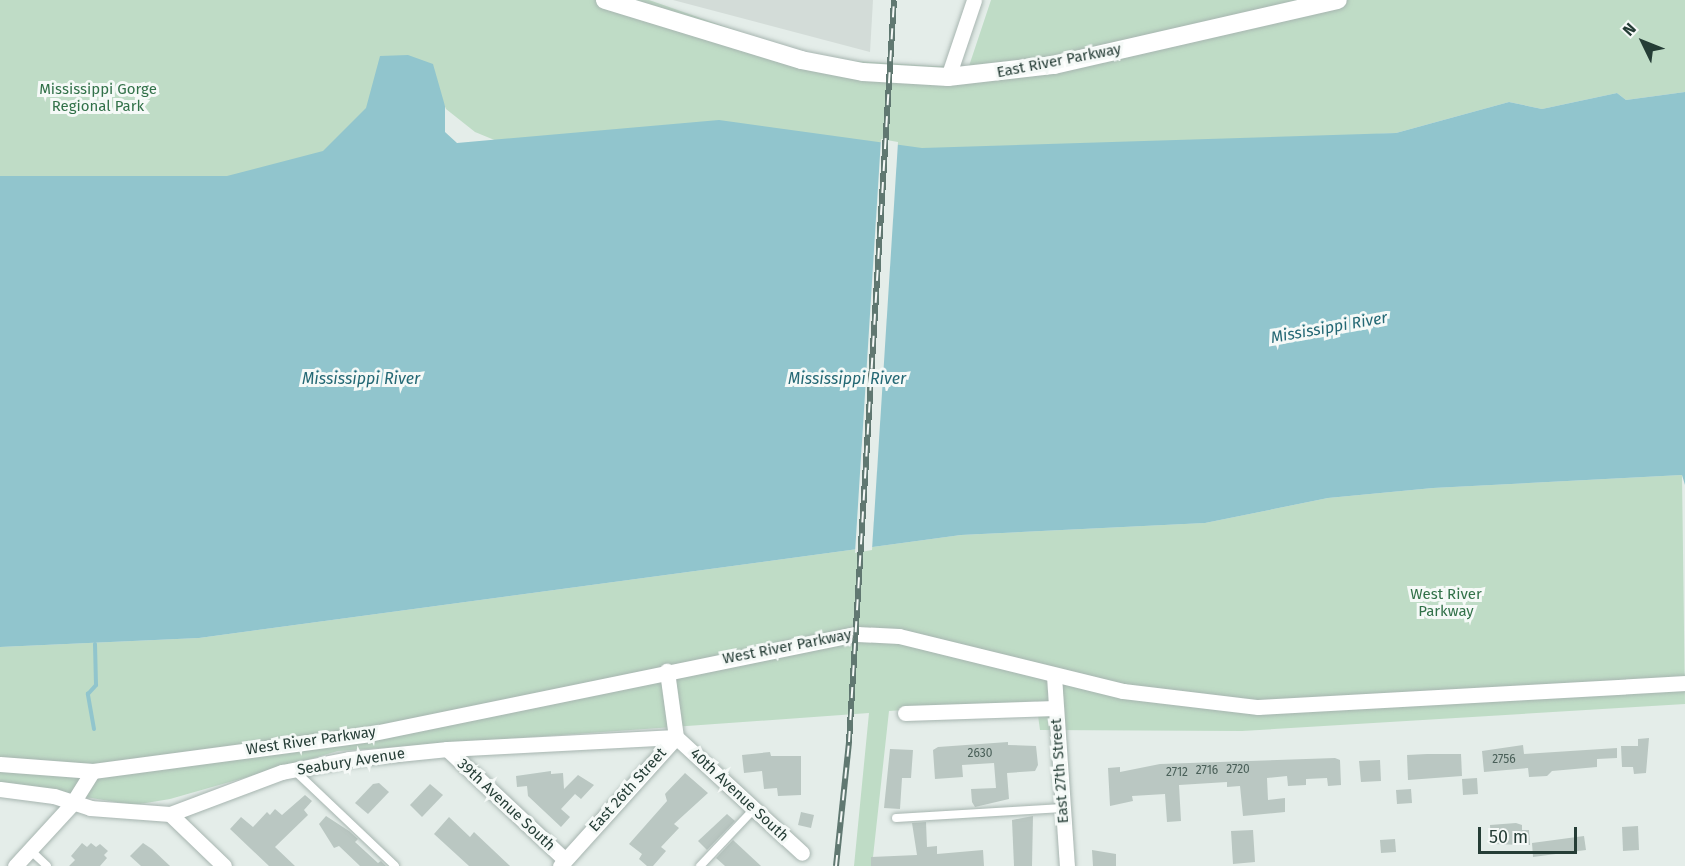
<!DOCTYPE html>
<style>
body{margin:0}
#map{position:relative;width:1685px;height:866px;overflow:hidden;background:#e4ede9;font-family:"Fira Sans",sans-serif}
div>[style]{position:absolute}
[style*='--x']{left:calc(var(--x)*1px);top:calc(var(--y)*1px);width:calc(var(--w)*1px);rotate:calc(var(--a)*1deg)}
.built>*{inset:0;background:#d3dcd8}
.green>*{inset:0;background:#bfdcc6}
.water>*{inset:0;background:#91c5cd}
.pier>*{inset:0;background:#e4ede9}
.stream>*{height:4px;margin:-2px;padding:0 2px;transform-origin:2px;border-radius:2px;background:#91c5cd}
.building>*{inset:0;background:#bac7c2}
.roads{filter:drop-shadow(0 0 2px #a7b5b0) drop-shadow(0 0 2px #a7b5b0)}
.service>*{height:8px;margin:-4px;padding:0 4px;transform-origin:4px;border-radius:4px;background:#fff}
.minor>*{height:15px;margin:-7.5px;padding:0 7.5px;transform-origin:7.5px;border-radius:7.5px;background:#fff}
.tertiary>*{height:18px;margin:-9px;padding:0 9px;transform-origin:9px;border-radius:9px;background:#fff}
.rail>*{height:6px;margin-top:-3px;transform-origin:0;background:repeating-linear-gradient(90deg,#f5f9f7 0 11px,#607871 0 22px);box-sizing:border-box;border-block:2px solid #607871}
span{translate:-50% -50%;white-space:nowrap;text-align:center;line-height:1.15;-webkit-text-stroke:6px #f5f9f7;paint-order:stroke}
.number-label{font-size:12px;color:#4a6059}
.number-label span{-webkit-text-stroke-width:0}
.street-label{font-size:15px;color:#253d36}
.park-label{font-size:15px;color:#327149}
.water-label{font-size:16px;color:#246874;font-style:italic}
.north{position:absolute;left:1613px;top:12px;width:60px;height:60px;-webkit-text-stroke:4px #f5f9f7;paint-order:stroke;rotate:313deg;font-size:16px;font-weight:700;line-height:24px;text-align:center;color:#253d36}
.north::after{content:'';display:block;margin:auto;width:21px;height:27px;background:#253d36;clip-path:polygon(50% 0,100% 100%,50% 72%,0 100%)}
.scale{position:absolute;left:1478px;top:827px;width:99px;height:27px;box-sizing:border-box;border:3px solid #253d36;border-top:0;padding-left:8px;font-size:18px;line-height:21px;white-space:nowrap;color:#253d36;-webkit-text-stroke:4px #f5f9f7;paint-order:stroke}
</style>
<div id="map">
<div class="built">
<i style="clip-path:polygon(673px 0,873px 0,870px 52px)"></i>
</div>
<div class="green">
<i style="clip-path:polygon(0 0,649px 0,786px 48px,840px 60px,932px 66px,969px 66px,991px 0,1685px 0,1685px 92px,1626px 100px,1617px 93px,1542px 109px,1509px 102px,1396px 133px,929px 157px,509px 146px,475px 132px,446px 109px,431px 74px,319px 162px,84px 199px,0 204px)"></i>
<i style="clip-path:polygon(1682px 475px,1685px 704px,1242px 731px,1040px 730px,1036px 701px,889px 711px,872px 866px,854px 866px,869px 713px,338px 751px,170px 799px,134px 805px,0 783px,0 647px,199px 638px,961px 535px,1205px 523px,1328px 498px,1433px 488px)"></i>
</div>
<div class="water">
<i style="clip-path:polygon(408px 55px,433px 64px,445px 106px,445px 132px,457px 143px,719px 120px,922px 148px,1396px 133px,1509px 102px,1542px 109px,1617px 93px,1626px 100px,1685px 92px,1685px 485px,1682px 475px,1433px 488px,1328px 498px,1205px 523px,961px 535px,199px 638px,0 647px,0 176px,227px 176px,323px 151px,366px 108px,380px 56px)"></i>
</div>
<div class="pier">
<i style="clip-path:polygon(881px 139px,898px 142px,872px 550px,855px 553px)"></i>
</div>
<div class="stream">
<i style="--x:94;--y:729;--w:36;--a:-100"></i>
<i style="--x:88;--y:694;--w:12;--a:-48"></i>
<i style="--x:96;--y:685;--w:41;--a:-91.4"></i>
</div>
<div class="building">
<i style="clip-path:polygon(1649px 738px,1646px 773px,1634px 774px,1633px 767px,1622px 767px,1621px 746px,1638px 746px,1638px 739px)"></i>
<i style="clip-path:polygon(1008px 742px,1008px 745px,1036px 746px,1038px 765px,1035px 771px,1007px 773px,1009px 799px,975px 807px,972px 802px,971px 789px,996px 788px,994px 763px,962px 765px,963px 777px,935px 779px,933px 750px,938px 747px)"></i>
<i style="clip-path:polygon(1523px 745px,1524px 754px,1617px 748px,1617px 758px,1597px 759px,1597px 767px,1552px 771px,1547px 776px,1529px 777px,1528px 768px,1484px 772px,1482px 751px)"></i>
<i style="clip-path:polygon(890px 749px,913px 750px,911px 778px,902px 778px,900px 809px,884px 808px)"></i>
<i style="clip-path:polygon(770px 752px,771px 756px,801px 756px,801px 795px,778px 796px,777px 788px,764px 789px,762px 771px,744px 773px,742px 755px)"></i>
<i style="clip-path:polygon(1427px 754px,1461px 754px,1462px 776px,1408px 780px,1407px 755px)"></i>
<i style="clip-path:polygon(1335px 758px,1340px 760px,1341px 785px,1328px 786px,1327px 778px,1306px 779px,1306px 785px,1288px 786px,1287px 776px,1267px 778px,1268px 800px,1285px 798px,1285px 812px,1243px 816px,1240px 786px,1227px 787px,1227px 782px,1179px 785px,1181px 821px,1167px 822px,1165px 794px,1132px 796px,1133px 801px,1110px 806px,1108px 768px,1120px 767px,1120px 772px,1160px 764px)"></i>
<i style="clip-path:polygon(1380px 760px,1381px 781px,1361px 782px,1359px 761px)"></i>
<i style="clip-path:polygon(551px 771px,551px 774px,563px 773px,564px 789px,578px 775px,594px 785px,581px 799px,575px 794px,561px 809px,570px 817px,561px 827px,528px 796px,527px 786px,517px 787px,516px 776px)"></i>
<i style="clip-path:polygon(685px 773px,708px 793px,674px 824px,679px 828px,661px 847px,666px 851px,653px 866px,647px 866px,639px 859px,642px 854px,629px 844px,667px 801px,665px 794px)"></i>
<i style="clip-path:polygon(1477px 778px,1478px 794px,1463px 795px,1462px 779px)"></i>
<i style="clip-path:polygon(379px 783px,389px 792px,368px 814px,355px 803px,373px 784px)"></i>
<i style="clip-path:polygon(430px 784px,443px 795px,422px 817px,410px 805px)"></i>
<i style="clip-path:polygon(1411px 789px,1412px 803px,1397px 804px,1396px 790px)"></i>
<i style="clip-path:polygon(305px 795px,312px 801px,304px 810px,308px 815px,275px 847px,295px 866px,269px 866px,230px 829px,241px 817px,253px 827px,267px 812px,270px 815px,275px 809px,282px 815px)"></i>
<i style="clip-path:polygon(801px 812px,814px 815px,811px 828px,798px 825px)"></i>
<i style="clip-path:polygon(727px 814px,735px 821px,707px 850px,698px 841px)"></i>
<i style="clip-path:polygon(326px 816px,349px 831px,358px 839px,355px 842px,378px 863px,381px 861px,386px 866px,360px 866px,339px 846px,334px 848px,319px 824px)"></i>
<i style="clip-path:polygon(1033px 816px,1032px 866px,1014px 866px,1012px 820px)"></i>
<i style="clip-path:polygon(449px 817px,470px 837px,474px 832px,510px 866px,469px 866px,434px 834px)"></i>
<i style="clip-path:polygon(926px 822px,927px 847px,937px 846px,937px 854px,983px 850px,984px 866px,871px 866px,871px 857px,917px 855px,912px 823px)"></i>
<i style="clip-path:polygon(1516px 823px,1522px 825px,1522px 830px,1529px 830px,1530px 845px,1491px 844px,1490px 825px)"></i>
<i style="clip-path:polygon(1638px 826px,1639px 850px,1623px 851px,1622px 827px)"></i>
<i style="clip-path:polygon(1253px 830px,1255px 862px,1233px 864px,1231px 831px)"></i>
<i style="clip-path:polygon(1584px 836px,1586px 850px,1533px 857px,1532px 843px)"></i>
<i style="clip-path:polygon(1395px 839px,1396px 852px,1381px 853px,1380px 840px)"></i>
<i style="clip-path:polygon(733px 840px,761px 866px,725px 866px,716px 858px)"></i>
<i style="clip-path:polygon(82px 843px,87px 847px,91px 843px,96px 847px,100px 844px,108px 851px,104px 855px,107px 858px,100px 866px,69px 866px,75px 860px,71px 856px)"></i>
<i style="clip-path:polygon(143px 843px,152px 849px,170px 866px,141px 866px,130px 856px)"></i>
<i style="clip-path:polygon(1092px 850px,1116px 854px,1116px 866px,1093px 866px)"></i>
</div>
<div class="roads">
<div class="service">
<i style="--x:294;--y:770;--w:139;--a:43.5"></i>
<i style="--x:896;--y:818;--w:167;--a:-3.4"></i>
<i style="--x:30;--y:850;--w:23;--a:43"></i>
<i style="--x:700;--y:866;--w:79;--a:-46.5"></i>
</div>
<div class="minor">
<i style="--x:948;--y:77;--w:81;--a:-71.3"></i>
<i style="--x:1054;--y:676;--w:190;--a:86.1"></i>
<i style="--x:905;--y:713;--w:150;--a:-1.9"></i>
<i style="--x:447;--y:749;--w:162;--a:43.2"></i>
<i style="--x:0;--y:764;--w:93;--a:4.3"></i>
<i style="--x:93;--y:771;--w:278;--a:-7.6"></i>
<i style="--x:369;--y:734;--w:498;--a:-11.6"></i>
<i style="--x:857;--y:634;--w:42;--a:2.7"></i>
<i style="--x:899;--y:636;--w:231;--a:13.8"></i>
<i style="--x:1123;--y:691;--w:136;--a:6.8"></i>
<i style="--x:1258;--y:707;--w:428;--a:-3.2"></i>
<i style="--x:0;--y:789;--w:54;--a:7.4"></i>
<i style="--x:54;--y:796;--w:38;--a:18"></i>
<i style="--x:90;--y:808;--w:80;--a:4.3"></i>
<i style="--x:170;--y:814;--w:120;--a:-20.6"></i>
<i style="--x:282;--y:772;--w:68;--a:-11"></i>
<i style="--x:349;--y:759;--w:99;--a:-5.8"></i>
<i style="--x:447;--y:749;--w:229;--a:-3"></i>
<i style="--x:676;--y:737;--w:171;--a:42.6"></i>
<i style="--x:170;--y:814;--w:75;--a:43.9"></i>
<i style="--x:15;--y:866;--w:84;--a:-47.4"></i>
<i style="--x:72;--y:804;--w:39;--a:-58"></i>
<i style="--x:560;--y:866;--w:173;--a:-48"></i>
<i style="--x:676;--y:737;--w:67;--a:-97.8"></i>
</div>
<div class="tertiary">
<i style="--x:605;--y:0;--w:205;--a:17"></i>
<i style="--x:801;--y:60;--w:63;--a:11"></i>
<i style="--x:863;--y:72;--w:85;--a:3.4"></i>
<i style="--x:948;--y:77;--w:107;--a:-6.5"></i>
<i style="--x:1054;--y:65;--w:291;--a:-12.9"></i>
</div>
</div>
<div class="rail">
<i style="--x:836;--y:866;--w:125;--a:-84"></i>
<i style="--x:849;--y:742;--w:743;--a:-86.53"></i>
</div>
<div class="number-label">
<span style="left:980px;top:754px">2630</span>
<span style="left:1504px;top:760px">2756</span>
<span style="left:1238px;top:770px">2720</span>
<span style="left:1207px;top:771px">2716</span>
<span style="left:1177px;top:773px">2712</span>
</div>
<div class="street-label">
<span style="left:1059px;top:61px;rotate:-11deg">East River Parkway</span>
<span style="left:787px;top:647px;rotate:-11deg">West River Parkway</span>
<span style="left:311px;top:741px;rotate:-8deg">West River Parkway</span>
<span style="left:351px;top:762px;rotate:-9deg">Seabury Avenue</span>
<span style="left:1060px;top:771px;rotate:-94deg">East 27th Street</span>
<span style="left:628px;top:790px;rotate:-48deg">East 26th Street</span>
<span style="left:739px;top:795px;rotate:43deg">40th Avenue South</span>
<span style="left:506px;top:805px;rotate:43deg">39th Avenue South</span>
</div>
<div class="park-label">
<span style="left:98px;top:98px">Mississippi Gorge<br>Regional Park</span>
<span style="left:1446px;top:603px">West River<br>Parkway</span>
</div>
<div class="water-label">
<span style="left:1329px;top:328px;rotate:-10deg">Mississippi River</span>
<span style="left:361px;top:379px">Mississippi River</span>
<span style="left:847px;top:379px">Mississippi River</span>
</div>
<div class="north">N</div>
<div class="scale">50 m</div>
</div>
